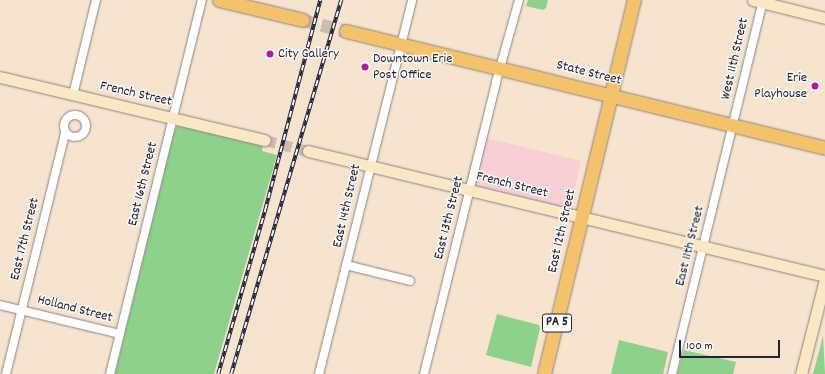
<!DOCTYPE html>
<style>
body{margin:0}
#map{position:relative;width:825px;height:374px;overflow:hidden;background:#f6e4ce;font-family:Dekko,sans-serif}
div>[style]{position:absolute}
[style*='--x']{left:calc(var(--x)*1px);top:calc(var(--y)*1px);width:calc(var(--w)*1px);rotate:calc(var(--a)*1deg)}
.built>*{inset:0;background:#f7cfd5}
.green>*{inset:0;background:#8dd18a}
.secondary-tunnel>*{height:11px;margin-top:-5.5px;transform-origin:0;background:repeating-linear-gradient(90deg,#ccbdb1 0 11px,transparent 0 16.5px)}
.primary-tunnel>*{height:13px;margin-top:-6.5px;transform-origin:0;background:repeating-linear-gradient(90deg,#ccbdb1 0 13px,transparent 0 19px)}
.roads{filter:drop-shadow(0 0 1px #8c8384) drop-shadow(0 0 1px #8c8384)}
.street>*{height:8px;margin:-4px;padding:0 4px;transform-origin:4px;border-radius:4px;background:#fff}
.street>.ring{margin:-4px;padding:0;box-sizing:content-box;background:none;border:8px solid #fff;border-radius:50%}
.secondary>*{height:11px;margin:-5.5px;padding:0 5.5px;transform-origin:5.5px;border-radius:5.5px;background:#fae7c3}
.primary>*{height:13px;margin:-6.5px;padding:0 6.5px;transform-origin:6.5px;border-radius:6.5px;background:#f3c26a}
.rail>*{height:3.5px;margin-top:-1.75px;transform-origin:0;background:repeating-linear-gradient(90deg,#fdfcf7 0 6px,#22223b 0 12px);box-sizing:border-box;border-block:1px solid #22223b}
.dots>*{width:11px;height:11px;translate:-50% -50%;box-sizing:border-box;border:2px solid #fdfcf7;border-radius:50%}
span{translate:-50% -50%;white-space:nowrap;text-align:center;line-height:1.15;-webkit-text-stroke:3px #fdfcf7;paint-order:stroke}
.shield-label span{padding:1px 3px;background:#fdfcf7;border:1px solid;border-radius:3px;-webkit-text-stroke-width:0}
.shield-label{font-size:13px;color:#22223b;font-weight:700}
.poi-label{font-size:14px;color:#22223b}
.left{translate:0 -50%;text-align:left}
.right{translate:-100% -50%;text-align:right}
.street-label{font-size:14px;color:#22223b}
.scale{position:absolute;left:679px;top:340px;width:101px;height:18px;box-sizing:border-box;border:2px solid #22223b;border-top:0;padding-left:5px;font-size:12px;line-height:14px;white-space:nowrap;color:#22223b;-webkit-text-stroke:3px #fdfcf7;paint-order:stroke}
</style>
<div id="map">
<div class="built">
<i style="clip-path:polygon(486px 138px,581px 161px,571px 206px,566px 209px,475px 186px)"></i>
</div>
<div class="green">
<i style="clip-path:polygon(528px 0,548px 0,546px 8px,543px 10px,526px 6px)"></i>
<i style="clip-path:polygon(181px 126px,263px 146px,262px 151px,277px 155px,214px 374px,115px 374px,174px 131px,177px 126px)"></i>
<i style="clip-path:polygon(497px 314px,539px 325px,540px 328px,531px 367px,486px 355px)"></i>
<i style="clip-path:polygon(823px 335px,825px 374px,813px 374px,821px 344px)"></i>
<i style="clip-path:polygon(619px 340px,668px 352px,663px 374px,611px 374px)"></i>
<i style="clip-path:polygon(684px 350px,736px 362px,733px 374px,677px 374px)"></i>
</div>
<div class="secondary-tunnel">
<i style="--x:265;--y:140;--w:44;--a:14.3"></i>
</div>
<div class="primary-tunnel">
<i style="--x:303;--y:20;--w:44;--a:14.3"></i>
</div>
<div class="roads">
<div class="street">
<i style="--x:73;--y:95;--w:98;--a:-76.4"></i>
<i class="ring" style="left:64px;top:115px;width:14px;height:14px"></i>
<i style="--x:346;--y:265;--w:66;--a:14"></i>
<i style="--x:0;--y:305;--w:123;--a:13.6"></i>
<i style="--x:6;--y:374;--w:247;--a:-76.2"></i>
<i style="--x:110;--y:374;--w:385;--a:-76.2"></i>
<i style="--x:319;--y:374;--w:385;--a:-76"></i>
<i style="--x:424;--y:374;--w:301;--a:-76.1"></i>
<i style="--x:496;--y:82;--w:85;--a:-74.3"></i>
<i style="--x:672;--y:374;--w:385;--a:-76.3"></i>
</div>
<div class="secondary">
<i style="--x:753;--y:0;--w:74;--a:14"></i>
<i style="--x:0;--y:77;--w:272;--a:13.4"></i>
<i style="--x:308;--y:151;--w:532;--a:13.59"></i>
<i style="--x:801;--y:374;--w:98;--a:-75.8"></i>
</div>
<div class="primary">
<i style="--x:219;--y:0;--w:86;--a:13.4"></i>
<i style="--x:346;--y:31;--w:493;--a:13.7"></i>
<i style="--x:544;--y:374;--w:385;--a:-76.5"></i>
</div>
</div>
<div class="rail">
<i style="--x:218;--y:374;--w:171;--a:-74"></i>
<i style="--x:265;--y:210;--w:217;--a:-75.3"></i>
<i style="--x:231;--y:374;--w:390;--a:-73.6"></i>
</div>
<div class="dots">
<i style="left:270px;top:54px;background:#b5179e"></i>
<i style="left:365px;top:67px;background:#b5179e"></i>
<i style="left:815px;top:86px;background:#b5179e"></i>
</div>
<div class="shield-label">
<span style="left:557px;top:323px">PA 5</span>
</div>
<div class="poi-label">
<span class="left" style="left:278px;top:54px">City Gallery</span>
<span class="left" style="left:373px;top:67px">Downtown Erie<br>Post Office</span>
<span class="right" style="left:807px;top:86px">Erie<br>Playhouse</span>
</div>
<div class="street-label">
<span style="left:735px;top:59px;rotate:-77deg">West 11th Street</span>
<span style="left:589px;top:73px;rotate:14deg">State Street</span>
<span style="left:136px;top:94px;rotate:13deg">French Street</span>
<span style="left:143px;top:184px;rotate:-76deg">East 16th Street</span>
<span style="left:512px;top:185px;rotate:14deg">French Street</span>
<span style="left:347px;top:206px;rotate:-77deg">East 14th Street</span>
<span style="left:449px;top:218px;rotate:-76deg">East 13th Street</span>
<span style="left:562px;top:231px;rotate:-77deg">East 12th Street</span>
<span style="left:25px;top:239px;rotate:-76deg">East 17th Street</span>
<span style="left:690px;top:246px;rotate:-76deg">East 11th Street</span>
<span style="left:75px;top:309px;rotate:14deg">Holland Street</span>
</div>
<div class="scale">100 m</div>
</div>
